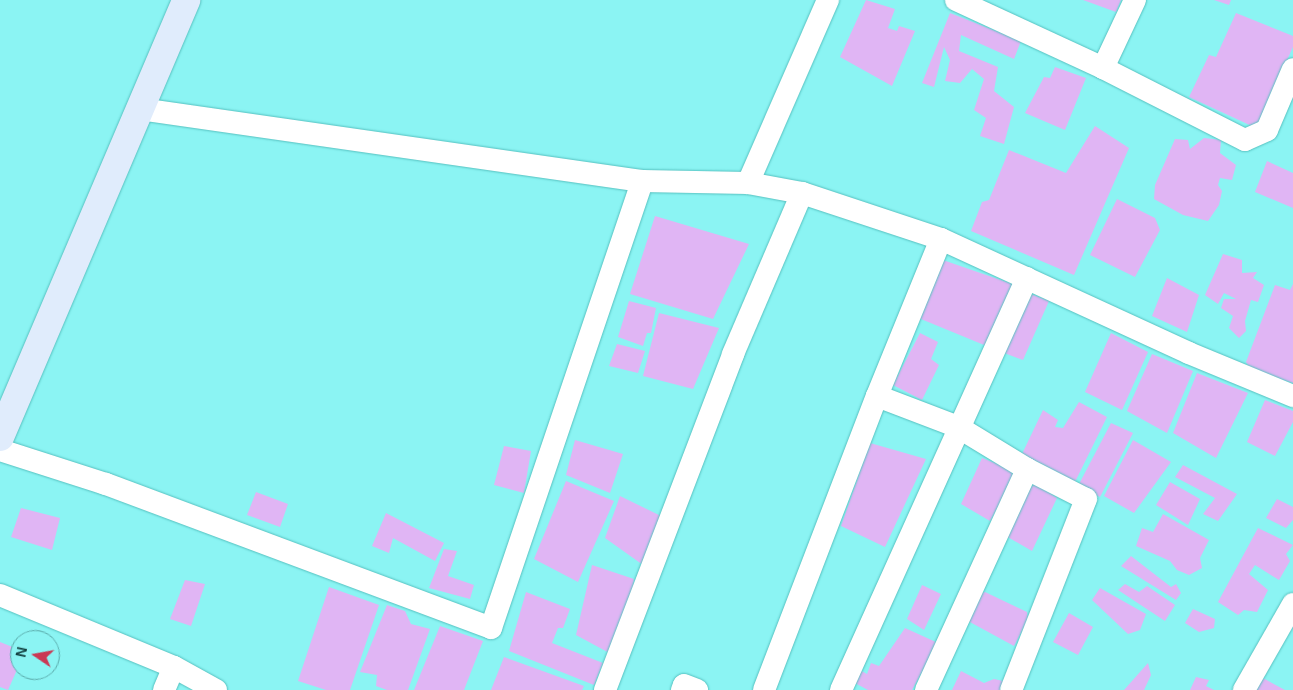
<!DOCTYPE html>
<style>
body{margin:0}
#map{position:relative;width:1293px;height:690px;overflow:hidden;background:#8bf4f3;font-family:Arial,sans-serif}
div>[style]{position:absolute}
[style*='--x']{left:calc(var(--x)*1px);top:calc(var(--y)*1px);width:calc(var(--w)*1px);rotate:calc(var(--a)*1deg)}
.building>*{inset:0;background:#e0b5f4}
.roads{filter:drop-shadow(0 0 1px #56c1c0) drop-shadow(0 0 1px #56c1c0)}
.street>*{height:22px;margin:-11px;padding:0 11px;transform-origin:11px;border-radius:11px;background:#fff}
.secondary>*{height:28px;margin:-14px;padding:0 14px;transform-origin:14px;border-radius:14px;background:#e0ecfc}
span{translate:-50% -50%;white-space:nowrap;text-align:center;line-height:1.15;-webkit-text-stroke:4.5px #8bf4f3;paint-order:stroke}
.north{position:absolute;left:10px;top:630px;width:50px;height:50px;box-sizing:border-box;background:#8bf4f3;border:1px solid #5bacac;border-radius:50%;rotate:282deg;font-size:14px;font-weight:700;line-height:20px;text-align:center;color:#134141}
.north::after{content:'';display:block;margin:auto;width:18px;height:22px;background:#ca3954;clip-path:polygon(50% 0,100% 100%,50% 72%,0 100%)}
</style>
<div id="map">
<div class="building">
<i style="clip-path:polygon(866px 0,895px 9px,888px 28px,897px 31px,899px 26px,915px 31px,892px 86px,840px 57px)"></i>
<i style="clip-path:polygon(1083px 0,1121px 0,1116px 12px)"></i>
<i style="clip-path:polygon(1214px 0,1231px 0,1229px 5px)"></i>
<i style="clip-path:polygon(950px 13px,1021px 41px,1014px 59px,961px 35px,959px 51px,998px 67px,994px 91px,1014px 107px,1004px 144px,980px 136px,986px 118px,974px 110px,984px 79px,972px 69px,960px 83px,945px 81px,950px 60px,944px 47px,934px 87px,922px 83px)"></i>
<i style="clip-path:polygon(1236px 13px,1293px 36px,1293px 47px,1256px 128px,1189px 97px,1209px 55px,1216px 57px)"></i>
<i style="clip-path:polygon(1055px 67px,1086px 78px,1065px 130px,1025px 113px,1044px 77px,1050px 78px)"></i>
<i style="clip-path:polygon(1095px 126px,1129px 148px,1074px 275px,971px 231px,982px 202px,989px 200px,1009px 150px,1066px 173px)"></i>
<i style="clip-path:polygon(1204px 138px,1221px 140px,1220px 153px,1236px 165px,1232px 180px,1220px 178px,1218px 185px,1222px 191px,1219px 205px,1208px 221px,1183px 215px,1154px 199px,1155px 185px,1175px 139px,1188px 140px,1190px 149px)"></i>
<i style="clip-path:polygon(1267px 161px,1293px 173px,1293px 208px,1255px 192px)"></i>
<i style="clip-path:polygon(1117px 199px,1155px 218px,1160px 230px,1135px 277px,1090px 255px)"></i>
<i style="clip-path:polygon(655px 216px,749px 244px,713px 319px,630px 294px)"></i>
<i style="clip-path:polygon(1223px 254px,1242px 260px,1242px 273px,1257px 272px,1253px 278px,1264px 285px,1258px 302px,1251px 300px,1245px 321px,1246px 331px,1239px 338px,1229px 328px,1233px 316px,1221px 308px,1224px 299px,1236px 299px,1224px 293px,1218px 304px,1205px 295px)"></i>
<i style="clip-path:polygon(940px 259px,1018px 286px,989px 347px,916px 317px)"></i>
<i style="clip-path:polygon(1167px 278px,1199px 295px,1187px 332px,1152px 316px)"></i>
<i style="clip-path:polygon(1293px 284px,1293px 383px,1250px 369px,1246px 362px,1275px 285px,1290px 290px)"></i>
<i style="clip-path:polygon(1026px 292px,1049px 301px,1023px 360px,999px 351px)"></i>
<i style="clip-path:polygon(629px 301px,656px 308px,651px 333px,647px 333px,643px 346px,618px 337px)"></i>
<i style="clip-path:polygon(659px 313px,719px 328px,693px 389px,643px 376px)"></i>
<i style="clip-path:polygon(920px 333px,938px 342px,931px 359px,939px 365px,922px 400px,893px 385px)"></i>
<i style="clip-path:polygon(1111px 333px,1148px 352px,1122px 410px,1085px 392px)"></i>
<i style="clip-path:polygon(617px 344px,645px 351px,638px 373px,609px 366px)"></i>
<i style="clip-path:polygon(1152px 354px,1193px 371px,1167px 433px,1127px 411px)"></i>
<i style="clip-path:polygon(1197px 373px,1248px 393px,1216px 458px,1173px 433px)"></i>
<i style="clip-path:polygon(1265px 400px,1293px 411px,1293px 422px,1275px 456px,1247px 442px)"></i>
<i style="clip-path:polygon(1079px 402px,1107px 417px,1073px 486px,1022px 454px,1043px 410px,1058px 420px,1055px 427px,1063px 428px)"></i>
<i style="clip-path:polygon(1111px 423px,1133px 433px,1100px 497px,1078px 486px)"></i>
<i style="clip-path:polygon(575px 440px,623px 454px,610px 493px,566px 475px)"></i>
<i style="clip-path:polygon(1133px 440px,1171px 462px,1134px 513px,1104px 496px)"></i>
<i style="clip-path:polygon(870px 443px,926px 459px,885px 547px,841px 526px)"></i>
<i style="clip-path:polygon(504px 446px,531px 451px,524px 493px,494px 485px)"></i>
<i style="clip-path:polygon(982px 458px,1018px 472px,990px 521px,961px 504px)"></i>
<i style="clip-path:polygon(1183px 465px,1237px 494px,1218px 521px,1203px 514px,1215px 498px,1175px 477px)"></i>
<i style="clip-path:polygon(566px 481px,614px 501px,578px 582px,534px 559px)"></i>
<i style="clip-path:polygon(1170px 482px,1200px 499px,1188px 525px,1156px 505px)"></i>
<i style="clip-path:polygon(1035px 483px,1057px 498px,1032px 551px,1006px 536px,1023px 496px)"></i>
<i style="clip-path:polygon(256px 492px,288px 504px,280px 527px,247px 515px)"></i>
<i style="clip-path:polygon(620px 496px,663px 517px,643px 565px,605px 538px)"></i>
<i style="clip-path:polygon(1277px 499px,1293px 507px,1293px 520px,1286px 528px,1266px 518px)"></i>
<i style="clip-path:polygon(21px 508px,60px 518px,52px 550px,11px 537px)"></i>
<i style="clip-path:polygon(386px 513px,444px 543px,435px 561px,393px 538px,389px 553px,372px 546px)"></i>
<i style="clip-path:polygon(1163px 514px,1209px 540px,1200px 558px,1202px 568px,1189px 575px,1177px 570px,1170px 561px,1136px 546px,1142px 528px,1153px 532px)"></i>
<i style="clip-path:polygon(1258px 528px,1293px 545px,1286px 554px,1290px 561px,1279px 580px,1255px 565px,1249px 574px,1268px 590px,1257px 612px,1244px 610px,1238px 615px,1218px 602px)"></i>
<i style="clip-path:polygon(444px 549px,457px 551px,448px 576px,474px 585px,470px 599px,429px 588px)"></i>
<i style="clip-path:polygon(1131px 556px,1171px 587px,1176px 584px,1181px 593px,1176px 600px,1121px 566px)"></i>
<i style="clip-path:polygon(592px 565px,634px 579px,631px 604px,613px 655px,576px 635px)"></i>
<i style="clip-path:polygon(185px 580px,205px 584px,191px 626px,170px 619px)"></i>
<i style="clip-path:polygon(1125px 584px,1139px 592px,1147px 586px,1175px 605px,1165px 621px,1118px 590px)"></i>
<i style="clip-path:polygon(922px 585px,941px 594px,924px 630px,907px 619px)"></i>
<i style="clip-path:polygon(329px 587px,379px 605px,350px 690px,326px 690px,298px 681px)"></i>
<i style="clip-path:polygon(1100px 588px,1146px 614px,1140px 630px,1128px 634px,1092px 600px)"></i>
<i style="clip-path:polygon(526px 592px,570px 609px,563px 628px,558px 628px,552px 643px,603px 663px,594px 685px,509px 651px)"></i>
<i style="clip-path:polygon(985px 592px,1027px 612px,1028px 619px,1014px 646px,968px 621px,977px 594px)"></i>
<i style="clip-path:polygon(387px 605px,405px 611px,411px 624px,430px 629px,408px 690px,387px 690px,376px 686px,377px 675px,360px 672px)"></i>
<i style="clip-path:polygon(1193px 609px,1215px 619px,1214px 628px,1199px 632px,1185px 623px)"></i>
<i style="clip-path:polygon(1069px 613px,1093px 627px,1078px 655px,1053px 642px)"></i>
<i style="clip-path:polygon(440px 626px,483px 641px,464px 690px,414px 690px)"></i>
<i style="clip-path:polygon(905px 628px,938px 643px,912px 690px,868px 690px,853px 682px,858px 669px,867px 674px,871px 663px,879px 666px)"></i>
<i style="clip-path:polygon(0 642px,20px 650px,20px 663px,8px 690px,0 687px)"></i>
<i style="clip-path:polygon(504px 657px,584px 686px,582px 690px,491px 690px)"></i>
<i style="clip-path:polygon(1148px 663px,1151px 675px,1144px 690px,1124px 690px)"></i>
<i style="clip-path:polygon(961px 671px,984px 683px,994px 679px,1003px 681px,1000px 690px,952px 690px)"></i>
<i style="clip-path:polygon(1196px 677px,1209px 680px,1206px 686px,1214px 690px,1190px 690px)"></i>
<i style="clip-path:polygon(1261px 677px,1285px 690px,1254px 690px)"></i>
</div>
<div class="roads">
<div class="street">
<i style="--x:956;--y:0;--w:162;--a:24.8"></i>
<i style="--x:1103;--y:68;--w:159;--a:26.9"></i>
<i style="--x:1245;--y:140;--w:24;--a:-24"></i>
<i style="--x:1267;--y:130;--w:66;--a:-66.9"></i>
<i style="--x:1103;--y:68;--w:75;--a:-64.8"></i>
<i style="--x:140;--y:109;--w:507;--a:8.16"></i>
<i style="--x:642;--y:181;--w:106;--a:1.1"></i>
<i style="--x:748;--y:183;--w:55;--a:10.5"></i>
<i style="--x:802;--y:193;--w:146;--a:18.3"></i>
<i style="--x:941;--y:239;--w:273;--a:24.7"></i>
<i style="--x:1189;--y:353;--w:113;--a:22.5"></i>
<i style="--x:748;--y:183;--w:200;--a:-66.4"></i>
<i style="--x:941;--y:239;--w:170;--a:112.2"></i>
<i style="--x:877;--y:396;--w:87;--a:20.9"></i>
<i style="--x:958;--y:427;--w:81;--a:31.3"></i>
<i style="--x:1027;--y:469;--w:66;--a:27"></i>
<i style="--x:1086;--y:499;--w:205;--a:111.4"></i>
<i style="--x:0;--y:450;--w:111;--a:17.8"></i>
<i style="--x:106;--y:484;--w:411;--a:20.5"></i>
<i style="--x:491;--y:628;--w:472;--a:-71.3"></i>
<i style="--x:0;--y:595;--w:188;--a:22.5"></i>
<i style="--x:174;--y:667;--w:48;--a:28.7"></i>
<i style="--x:164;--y:690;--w:25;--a:-67"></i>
<i style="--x:605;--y:690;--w:360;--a:-69.1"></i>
<i style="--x:733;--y:354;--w:175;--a:-66.8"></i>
<i style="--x:682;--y:690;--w:5;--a:-68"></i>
<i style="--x:684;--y:685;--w:14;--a:21"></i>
<i style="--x:764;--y:690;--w:315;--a:-69"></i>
<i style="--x:841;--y:690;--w:452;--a:-65.7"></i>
<i style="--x:926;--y:690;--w:243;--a:-65.4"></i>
<i style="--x:1244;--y:690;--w:99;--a:-60.3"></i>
</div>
<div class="secondary">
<i style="--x:0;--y:437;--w:475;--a:-66.9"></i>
</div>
</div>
<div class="north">N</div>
</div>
